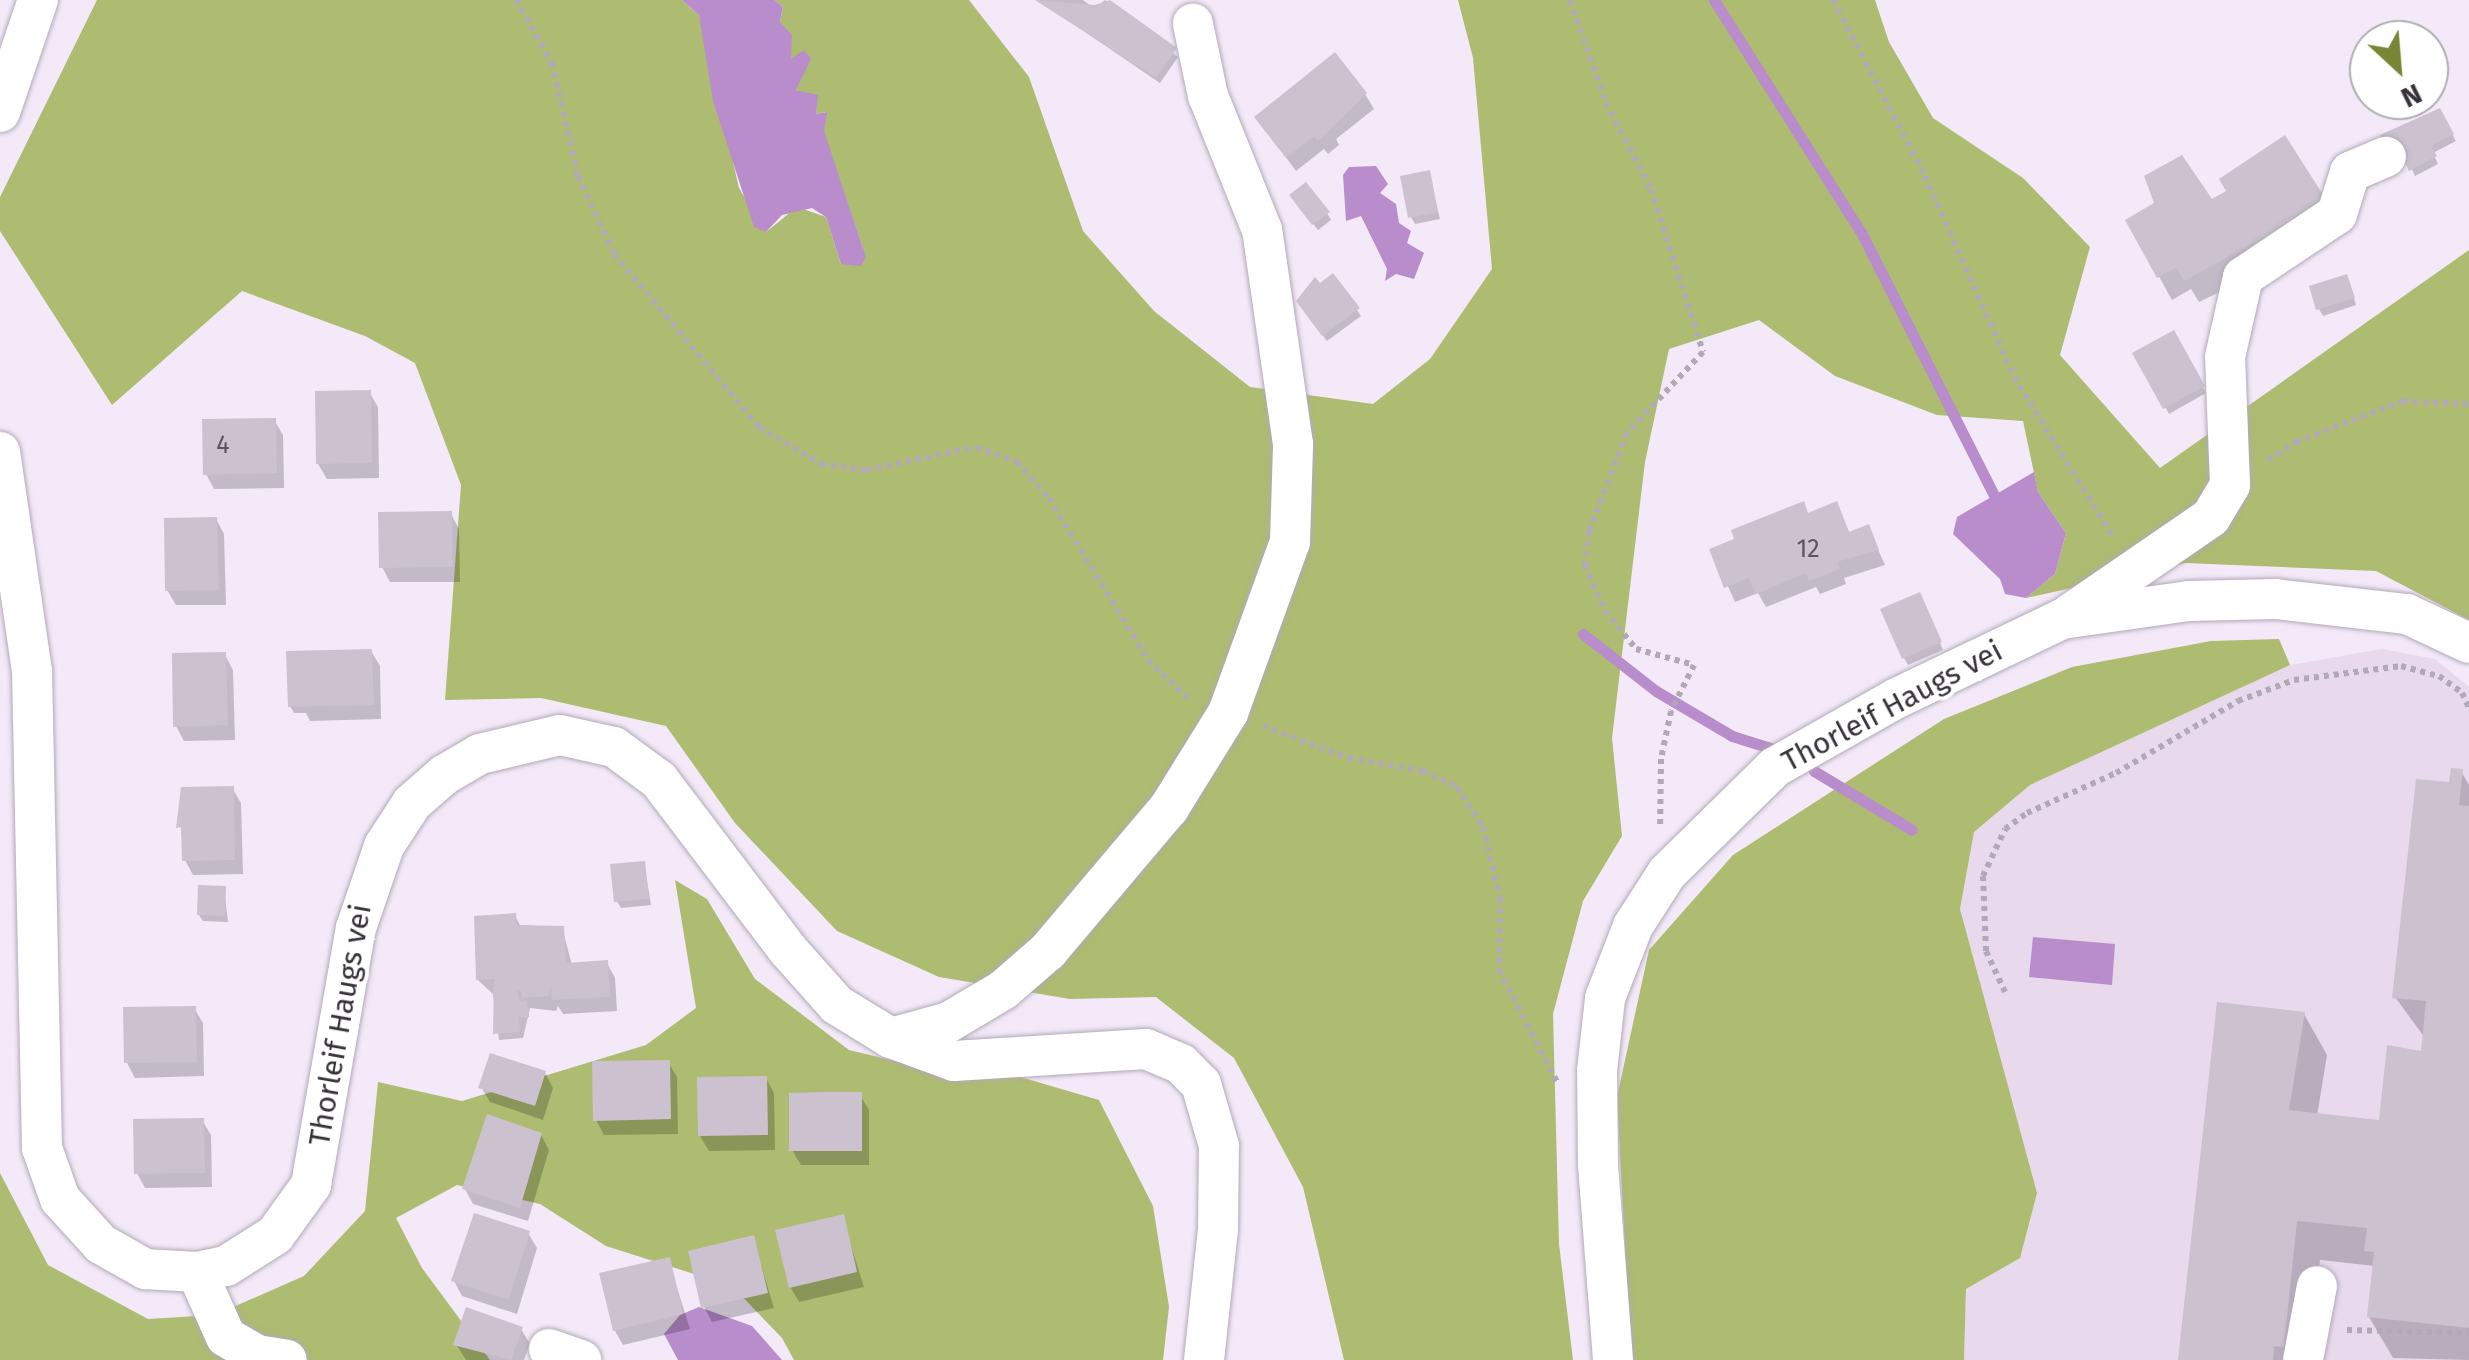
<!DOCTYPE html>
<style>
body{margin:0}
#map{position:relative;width:2469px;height:1360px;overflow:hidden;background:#f3e9f8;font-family:"Fira Sans",sans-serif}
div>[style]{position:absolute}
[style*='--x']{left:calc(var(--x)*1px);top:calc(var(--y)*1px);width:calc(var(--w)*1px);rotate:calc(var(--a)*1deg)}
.built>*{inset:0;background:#e8d9ed}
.forest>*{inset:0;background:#adbc70}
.water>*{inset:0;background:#b98ccb}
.shadow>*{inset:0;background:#0003}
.stream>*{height:11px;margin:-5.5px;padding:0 5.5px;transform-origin:5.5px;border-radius:5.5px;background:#b98ccb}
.building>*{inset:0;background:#cbc1cf}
.path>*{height:6px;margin-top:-3px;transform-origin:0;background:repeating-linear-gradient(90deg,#b1a9b5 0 5px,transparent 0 10px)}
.roads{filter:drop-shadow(0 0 2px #b2a9b7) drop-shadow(0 0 2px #b2a9b7)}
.minor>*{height:40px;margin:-20px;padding:0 20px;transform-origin:20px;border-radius:20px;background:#fff}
span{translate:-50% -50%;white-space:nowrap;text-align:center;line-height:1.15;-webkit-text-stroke:8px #fff;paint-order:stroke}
.number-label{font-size:25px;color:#5b565e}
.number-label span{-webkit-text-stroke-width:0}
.street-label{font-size:30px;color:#363238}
.north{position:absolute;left:2349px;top:20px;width:100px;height:100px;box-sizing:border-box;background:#fff;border:2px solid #afadaf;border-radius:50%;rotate:154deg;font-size:28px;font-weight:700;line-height:40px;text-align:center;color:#363238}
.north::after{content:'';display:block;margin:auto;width:35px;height:45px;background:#778534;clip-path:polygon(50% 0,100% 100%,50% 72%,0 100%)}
</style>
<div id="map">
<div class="built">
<i style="clip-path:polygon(2382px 649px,2435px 659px,2469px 687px,2469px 1360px,1964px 1360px,1966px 1289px,2019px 1258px,1960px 909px,1974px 832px,2030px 785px,2290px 665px)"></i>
</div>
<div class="forest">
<i style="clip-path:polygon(97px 0,682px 0,699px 15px,739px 188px,766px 232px,797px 207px,826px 217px,841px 264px,863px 248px,823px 131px,826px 112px,816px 114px,817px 96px,796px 90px,803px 73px,791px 60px,780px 22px,783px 7px,775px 0,969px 0,1029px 77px,1083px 231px,1154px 311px,1250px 387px,1373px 404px,1430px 359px,1492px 269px,1473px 58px,1458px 0,1875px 0,1889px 42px,1933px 118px,2023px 178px,2090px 247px,2060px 355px,2160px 468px,2469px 250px,2469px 620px,2376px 571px,2186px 563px,2026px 598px,2055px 574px,2066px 533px,2038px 492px,2023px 421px,1937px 415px,1835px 376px,1759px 320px,1669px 349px,1645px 462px,1612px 738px,1622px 836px,1583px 901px,1553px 1014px,1559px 1244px,1573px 1360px,1344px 1360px,1303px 1187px,1234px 1058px,1156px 997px,1070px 999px,939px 977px,837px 931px,735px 823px,666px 726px,541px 698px,445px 700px,461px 485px,415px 363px,365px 336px,242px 291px,112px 405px,0 231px,0 197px)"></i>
<i style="clip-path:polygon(2279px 639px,2290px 665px,2030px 785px,1974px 832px,1960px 909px,2037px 1193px,2020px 1258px,1966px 1289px,1964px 1360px,1631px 1360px,1617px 1097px,1649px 950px,1733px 855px,1944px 719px,2072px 667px,2211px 641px)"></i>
<i style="clip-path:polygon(675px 880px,707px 899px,755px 979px,849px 1050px,945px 1073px,1013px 1075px,1099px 1100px,1153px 1206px,1169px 1307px,1163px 1360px,794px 1360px,782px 1338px,732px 1286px,606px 1246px,540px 1204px,457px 1185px,396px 1218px,422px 1268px,490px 1360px,0 1360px,0 1173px,48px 1265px,148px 1319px,215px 1315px,304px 1276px,365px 1211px,378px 1082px,462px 1101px,646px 1045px,696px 1008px)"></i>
</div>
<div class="water">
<i style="clip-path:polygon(682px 0,775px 0,783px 7px,780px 22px,792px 35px,791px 59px,804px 50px,811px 59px,796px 90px,818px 95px,816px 114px,827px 112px,824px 131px,866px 257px,861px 266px,841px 264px,826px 217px,812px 208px,782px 215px,766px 232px,754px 227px,713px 101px,699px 15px)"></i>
<i style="clip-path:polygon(1376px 166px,1388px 184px,1380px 193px,1396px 204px,1399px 223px,1411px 231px,1407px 243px,1424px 253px,1414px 279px,1396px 274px,1385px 281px,1387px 269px,1361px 216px,1346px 221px,1343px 175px,1349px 167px)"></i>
<i style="clip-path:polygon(2034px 472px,2038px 492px,2066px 533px,2055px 574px,2026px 598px,2005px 594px,2000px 579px,1953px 534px,1957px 517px)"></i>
<i style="clip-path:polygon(2033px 937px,2115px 944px,2112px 985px,2029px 977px)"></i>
<i style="clip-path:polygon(699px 1307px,752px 1326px,782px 1360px,678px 1360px,664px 1334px,680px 1315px)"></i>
</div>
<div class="shadow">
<i style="clip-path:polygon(1038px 0,1083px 0,1095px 9px,1105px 0,1178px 57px,1160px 83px)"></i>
<i style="clip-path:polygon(1365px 94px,1374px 109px,1336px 139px,1339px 145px,1328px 154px,1324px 149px,1296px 171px,1257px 118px)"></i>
<i style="clip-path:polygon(2439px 111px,2456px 141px,2433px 153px,2438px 164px,2415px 176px,2409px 163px,2400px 167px)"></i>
<i style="clip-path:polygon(1428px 173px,1440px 219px,1415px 224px,1411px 217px)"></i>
<i style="clip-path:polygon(1296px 202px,1327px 213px,1331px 220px,1318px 230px)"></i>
<i style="clip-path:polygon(2212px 202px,2338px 235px,2199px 302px,2191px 289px,2172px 300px,2128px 221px)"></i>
<i style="clip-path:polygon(2350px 284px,2356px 305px,2323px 316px,2319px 309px)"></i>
<i style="clip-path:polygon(1303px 308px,1357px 310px,1361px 316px,1327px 341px)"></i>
<i style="clip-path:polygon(2173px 334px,2206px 393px,2169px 414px,2136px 354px)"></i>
<i style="clip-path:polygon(369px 392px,378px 407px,379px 478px,327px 479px,318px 464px)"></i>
<i style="clip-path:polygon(274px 420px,283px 435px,284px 488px,214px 489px,206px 474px)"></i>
<i style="clip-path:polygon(1836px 504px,1850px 534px,1868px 527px,1885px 565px,1844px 578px,1846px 584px,1820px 594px,1816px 587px,1766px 607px,1758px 593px,1735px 602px,1712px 551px)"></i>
<i style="clip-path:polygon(451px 514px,459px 529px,460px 582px,390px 582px,382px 567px)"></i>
<i style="clip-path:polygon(216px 519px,224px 534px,226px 605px,176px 605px,167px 590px)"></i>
<i style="clip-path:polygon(1923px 602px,1943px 650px,1908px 665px,1904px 658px)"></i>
<i style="clip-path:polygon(371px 651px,380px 666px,381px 719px,310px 721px,306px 713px,294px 713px,290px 706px)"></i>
<i style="clip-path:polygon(225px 655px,233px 670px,235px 740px,184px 741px,176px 726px)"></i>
<i style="clip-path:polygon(2461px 771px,2469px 785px,2469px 1360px,2393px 1358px,2369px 1317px,2375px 1266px,2320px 1260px,2309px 1360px,2180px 1360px,2304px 1014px,2327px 1055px,2317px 1116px,2381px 1122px,2423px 1054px,2425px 1038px,2395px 997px,2452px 785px)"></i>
<i style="clip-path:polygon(232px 788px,241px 803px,243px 874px,193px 875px,185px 860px,179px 811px)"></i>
<i style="clip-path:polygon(644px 863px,651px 905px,621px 908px,617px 901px)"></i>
<i style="clip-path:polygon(224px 889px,228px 922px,203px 921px,199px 915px)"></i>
<i style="clip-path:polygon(515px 916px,520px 925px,562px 928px,572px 965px,607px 963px,615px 978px,617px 1011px,563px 1014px,558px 1006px,556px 1011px,530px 1008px,523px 1038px,499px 1040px,493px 994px,478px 980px)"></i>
<i style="clip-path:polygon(194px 1008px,203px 1023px,204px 1076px,135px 1078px,127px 1063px)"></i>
<i style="clip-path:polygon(668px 1062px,677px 1077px,678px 1134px,604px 1135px,596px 1120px)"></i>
<i style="clip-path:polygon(545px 1073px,553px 1088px,543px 1120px,490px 1102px,481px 1087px)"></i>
<i style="clip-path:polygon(766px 1078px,774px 1093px,775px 1150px,709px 1151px,700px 1136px)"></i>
<i style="clip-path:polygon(860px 1095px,869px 1110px,869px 1165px,801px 1165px,792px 1150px)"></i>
<i style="clip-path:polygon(202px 1120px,211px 1135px,212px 1187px,145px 1188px,137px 1173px)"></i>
<i style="clip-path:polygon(541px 1135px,549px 1150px,528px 1221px,473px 1204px,465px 1189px)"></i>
<i style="clip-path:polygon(842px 1217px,864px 1287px,799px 1302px,791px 1288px)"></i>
<i style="clip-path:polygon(528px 1233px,537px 1248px,517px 1314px,462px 1296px,454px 1281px)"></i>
<i style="clip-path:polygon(753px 1238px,774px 1308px,712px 1322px,704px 1307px)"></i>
<i style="clip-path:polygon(668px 1259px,690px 1329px,623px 1345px,615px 1331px)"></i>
<i style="clip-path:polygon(521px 1329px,530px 1344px,524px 1360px,466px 1360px,456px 1344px)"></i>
</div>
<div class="stream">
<i style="--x:1714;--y:0;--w:279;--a:57.7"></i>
<i style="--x:1863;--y:236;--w:290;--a:63.2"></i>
<i style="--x:1583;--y:634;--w:93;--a:38"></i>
<i style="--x:1656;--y:691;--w:88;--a:30.6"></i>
<i style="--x:1732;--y:736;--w:50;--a:17.4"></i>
<i style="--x:1814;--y:771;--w:114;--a:31"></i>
</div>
<div class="building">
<i style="clip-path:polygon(1035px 0,1095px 5px,1110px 0,1177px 48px,1156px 78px)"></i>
<i style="clip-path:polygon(1335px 52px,1367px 93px,1318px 141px,1314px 136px,1286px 158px,1254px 117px)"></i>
<i style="clip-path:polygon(2440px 108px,2454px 134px,2431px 146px,2437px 156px,2409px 171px,2403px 158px,2394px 162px,2380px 135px)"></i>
<i style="clip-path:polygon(2285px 135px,2327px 201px,2261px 252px,2255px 242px,2184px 281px,2176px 268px,2157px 278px,2125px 220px,2154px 203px,2144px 176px,2182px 155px,2212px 199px,2226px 191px,2219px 179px)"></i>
<i style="clip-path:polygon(1430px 170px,1438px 212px,1408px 218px,1400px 176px)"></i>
<i style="clip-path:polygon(1306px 182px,1330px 212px,1312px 225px,1289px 195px)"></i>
<i style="clip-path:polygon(1333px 273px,1360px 308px,1322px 336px,1296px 301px,1315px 277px,1320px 283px)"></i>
<i style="clip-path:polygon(2347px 274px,2355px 298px,2316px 310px,2309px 286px)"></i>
<i style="clip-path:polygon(2174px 330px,2205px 386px,2163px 409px,2132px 353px)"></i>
<i style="clip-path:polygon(371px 390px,372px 463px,316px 464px,315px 391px)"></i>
<i style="clip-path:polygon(276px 418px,277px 473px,203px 475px,202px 419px)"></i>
<i style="clip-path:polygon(1804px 501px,1808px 513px,1837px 501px,1849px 532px,1869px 524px,1879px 550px,1837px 562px,1840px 569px,1809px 581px,1806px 573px,1756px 594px,1749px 578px,1724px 588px,1709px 549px,1734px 539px,1731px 530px)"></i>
<i style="clip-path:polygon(452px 511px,453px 567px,379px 568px,378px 512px)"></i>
<i style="clip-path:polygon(217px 517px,219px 590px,165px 591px,164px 518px)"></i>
<i style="clip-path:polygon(1920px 592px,1942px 642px,1902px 659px,1880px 609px)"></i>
<i style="clip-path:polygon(372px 649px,374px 705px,288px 707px,286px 651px)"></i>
<i style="clip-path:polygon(226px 652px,228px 725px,173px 727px,172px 653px)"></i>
<i style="clip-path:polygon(2451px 768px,2463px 769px,2459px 805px,2469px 806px,2469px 1328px,2367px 1317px,2374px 1252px,2364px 1251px,2367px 1228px,2297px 1221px,2284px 1347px,2274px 1346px,2273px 1360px,2178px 1360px,2217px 1002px,2305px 1012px,2289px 1110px,2379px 1120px,2387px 1045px,2421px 1051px,2426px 1001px,2392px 998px,2416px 779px,2449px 782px)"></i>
<i style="clip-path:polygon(234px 786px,235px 860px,182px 861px,181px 827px,176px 828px,181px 787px)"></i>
<i style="clip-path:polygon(645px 861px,649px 899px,614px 902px,610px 864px)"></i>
<i style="clip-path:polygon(198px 885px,226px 886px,225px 916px,197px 915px)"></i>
<i style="clip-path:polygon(516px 913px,517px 925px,564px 926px,566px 963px,608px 960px,610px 997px,552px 1000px,551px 988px,548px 996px,522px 998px,521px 991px,517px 991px,520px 1001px,527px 1000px,529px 1017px,519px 1017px,520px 1032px,493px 1034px,494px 979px,476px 980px,474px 916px)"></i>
<i style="clip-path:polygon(196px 1006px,197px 1062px,124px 1063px,123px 1007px)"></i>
<i style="clip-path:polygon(490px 1053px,546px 1071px,535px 1106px,478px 1088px)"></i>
<i style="clip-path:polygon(670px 1060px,671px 1119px,593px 1121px,592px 1061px)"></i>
<i style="clip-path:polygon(767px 1076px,768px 1135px,698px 1136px,697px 1077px)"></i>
<i style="clip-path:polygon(823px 1092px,862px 1092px,862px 1151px,789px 1151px,789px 1093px)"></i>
<i style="clip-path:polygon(487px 1114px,542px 1133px,520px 1208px,462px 1189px)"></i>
<i style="clip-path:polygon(204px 1118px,205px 1173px,134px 1174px,133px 1119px)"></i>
<i style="clip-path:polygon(474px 1213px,530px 1231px,509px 1300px,451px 1281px)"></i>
<i style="clip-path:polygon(844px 1214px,857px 1272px,789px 1288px,775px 1230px)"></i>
<i style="clip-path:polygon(754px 1235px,768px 1293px,701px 1308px,688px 1251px)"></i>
<i style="clip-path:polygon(670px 1257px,683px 1314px,613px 1331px,599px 1273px)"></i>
<i style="clip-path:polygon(466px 1307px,523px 1327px,511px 1360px,453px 1345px)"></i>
</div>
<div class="path">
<i style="--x:516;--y:0;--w:73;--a:60.3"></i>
<i style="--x:552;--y:63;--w:116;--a:77"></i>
<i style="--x:578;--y:176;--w:86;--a:65.2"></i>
<i style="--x:614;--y:254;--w:226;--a:50"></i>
<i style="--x:759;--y:427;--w:72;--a:30.8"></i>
<i style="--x:821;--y:464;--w:46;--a:7.4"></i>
<i style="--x:867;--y:470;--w:111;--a:-11.9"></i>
<i style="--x:976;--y:447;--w:44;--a:20.1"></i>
<i style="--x:1017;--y:462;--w:48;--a:48.4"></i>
<i style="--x:1049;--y:498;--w:190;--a:58.6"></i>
<i style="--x:1148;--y:660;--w:58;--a:43.6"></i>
<i style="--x:1570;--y:0;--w:109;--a:70.7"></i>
<i style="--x:1606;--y:103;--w:97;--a:62.4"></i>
<i style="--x:1651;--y:189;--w:171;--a:72.3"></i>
<i style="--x:1703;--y:352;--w:111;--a:133.2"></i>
<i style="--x:1627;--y:433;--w:105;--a:111.2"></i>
<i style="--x:1589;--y:531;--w:34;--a:97"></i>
<i style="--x:1585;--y:565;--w:50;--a:66.5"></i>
<i style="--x:1605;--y:611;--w:49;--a:50.8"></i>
<i style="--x:1636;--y:649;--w:60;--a:15.4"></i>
<i style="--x:1694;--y:665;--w:51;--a:116.6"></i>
<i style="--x:1671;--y:711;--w:49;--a:101.8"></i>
<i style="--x:1661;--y:759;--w:69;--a:90.8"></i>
<i style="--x:1833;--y:0;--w:199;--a:62.4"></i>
<i style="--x:1925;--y:176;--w:220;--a:66.1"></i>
<i style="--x:2014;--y:377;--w:190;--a:58.2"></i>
<i style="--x:2268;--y:460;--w:33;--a:-33"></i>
<i style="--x:2296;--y:442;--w:115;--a:-21"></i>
<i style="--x:2403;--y:401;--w:66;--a:2.6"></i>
<i style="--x:1263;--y:726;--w:92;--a:20.4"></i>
<i style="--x:1349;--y:758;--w:75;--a:10"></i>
<i style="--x:1423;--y:771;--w:38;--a:25"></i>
<i style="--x:1457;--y:787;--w:48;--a:57"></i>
<i style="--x:1483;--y:827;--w:73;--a:76.5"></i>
<i style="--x:1500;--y:898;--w:72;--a:90.8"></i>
<i style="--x:1499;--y:970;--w:126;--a:62.6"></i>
<i style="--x:2005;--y:992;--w:45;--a:-114.9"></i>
<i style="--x:1986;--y:951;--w:75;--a:-92.3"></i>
<i style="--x:1983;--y:876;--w:52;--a:-64.9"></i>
<i style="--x:2005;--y:829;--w:27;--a:-36"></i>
<i style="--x:2027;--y:813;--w:98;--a:-24.2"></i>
<i style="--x:2116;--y:773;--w:142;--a:-30.5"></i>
<i style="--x:2238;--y:701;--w:60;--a:-20.6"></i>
<i style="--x:2294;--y:680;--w:108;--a:-7.5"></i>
<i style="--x:2401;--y:666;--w:39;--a:15"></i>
<i style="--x:2439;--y:676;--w:29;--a:36"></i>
<i style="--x:2462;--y:693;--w:17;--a:65"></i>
<i style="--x:2347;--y:1330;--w:122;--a:1.4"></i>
</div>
<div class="roads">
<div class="minor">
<i style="--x:0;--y:112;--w:118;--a:-71.3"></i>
<i style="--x:0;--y:452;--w:221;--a:81.7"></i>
<i style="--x:32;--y:671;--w:477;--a:88.8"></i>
<i style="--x:42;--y:1148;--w:54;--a:70.6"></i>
<i style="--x:60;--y:1199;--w:61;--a:47.7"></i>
<i style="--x:101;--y:1244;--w:51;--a:29.6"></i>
<i style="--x:145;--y:1269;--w:52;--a:3.3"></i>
<i style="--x:197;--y:1272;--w:30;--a:-12"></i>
<i style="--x:226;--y:1266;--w:58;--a:-32.3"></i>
<i style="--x:275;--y:1235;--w:62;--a:-54.2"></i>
<i style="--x:311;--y:1185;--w:261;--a:-80.1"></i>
<i style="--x:356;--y:928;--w:87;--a:-71.1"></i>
<i style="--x:384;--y:846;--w:51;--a:-56.9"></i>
<i style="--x:412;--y:803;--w:43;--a:-41.2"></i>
<i style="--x:444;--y:775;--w:42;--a:-30.3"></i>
<i style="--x:480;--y:754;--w:82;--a:-13.4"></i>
<i style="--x:560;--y:735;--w:55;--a:12.5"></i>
<i style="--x:614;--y:747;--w:56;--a:36.3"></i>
<i style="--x:659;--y:780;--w:213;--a:52.8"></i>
<i style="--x:788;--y:950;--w:74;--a:48.3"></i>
<i style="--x:837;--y:1005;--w:63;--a:31.4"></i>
<i style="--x:891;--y:1038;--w:67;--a:20.1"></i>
<i style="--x:954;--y:1061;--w:192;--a:-3.6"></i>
<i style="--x:1146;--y:1049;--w:38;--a:23"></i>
<i style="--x:1181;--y:1064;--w:28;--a:45"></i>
<i style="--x:1201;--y:1084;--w:65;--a:73.8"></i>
<i style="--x:1219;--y:1146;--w:83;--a:90.7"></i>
<i style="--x:1218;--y:1229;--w:132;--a:96.1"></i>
<i style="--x:2070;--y:614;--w:171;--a:-34.5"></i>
<i style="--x:2211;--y:517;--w:37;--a:-59"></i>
<i style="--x:2230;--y:485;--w:128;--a:-92.2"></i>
<i style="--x:2225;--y:357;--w:82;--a:-77.3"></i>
<i style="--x:2243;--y:277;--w:113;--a:-33.8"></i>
<i style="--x:2337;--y:214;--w:44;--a:-72.8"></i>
<i style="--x:2350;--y:172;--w:39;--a:-23"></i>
<i style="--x:891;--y:1038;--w:60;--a:-15.4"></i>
<i style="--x:949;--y:1022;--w:63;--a:-30.7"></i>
<i style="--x:1003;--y:990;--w:60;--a:-40.9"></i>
<i style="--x:1048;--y:951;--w:187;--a:-49.8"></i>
<i style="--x:1169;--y:808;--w:112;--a:-58.2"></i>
<i style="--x:1228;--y:713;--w:182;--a:-70.1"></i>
<i style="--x:1290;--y:542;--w:98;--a:-88.2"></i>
<i style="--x:1293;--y:444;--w:216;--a:-98.2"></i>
<i style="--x:1262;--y:230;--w:144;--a:-111.9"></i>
<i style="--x:1208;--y:96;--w:74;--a:-101.8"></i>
<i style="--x:197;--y:1272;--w:71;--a:66"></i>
<i style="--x:226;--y:1337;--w:36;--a:30"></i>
<i style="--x:257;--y:1355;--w:30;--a:9"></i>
<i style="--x:549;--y:1349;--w:34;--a:19"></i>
<i style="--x:1613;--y:1360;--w:198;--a:-94.4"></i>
<i style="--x:1598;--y:1163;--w:92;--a:-90.6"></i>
<i style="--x:1597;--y:1071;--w:73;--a:-83.7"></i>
<i style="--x:1605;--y:998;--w:77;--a:-68.7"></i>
<i style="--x:1633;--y:926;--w:63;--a:-57.3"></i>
<i style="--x:1667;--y:873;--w:151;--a:-44.5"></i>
<i style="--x:1775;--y:767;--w:138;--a:-29.5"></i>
<i style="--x:1895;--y:699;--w:185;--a:-25.6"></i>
<i style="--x:2062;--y:619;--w:128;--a:-8.1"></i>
<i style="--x:2189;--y:601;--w:86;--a:-1.3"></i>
<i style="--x:2275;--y:599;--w:133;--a:6.5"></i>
<i style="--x:2407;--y:614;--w:68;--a:25.1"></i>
<i style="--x:2303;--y:1360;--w:75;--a:-79.3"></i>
</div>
</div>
<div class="number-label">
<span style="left:223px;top:445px">4</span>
<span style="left:1808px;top:549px">12</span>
</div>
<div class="street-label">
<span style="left:1892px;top:706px;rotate:-28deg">Thorleif Haugs vei</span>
<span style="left:340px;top:1025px;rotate:-80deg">Thorleif Haugs vei</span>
</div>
<div class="north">N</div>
</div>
